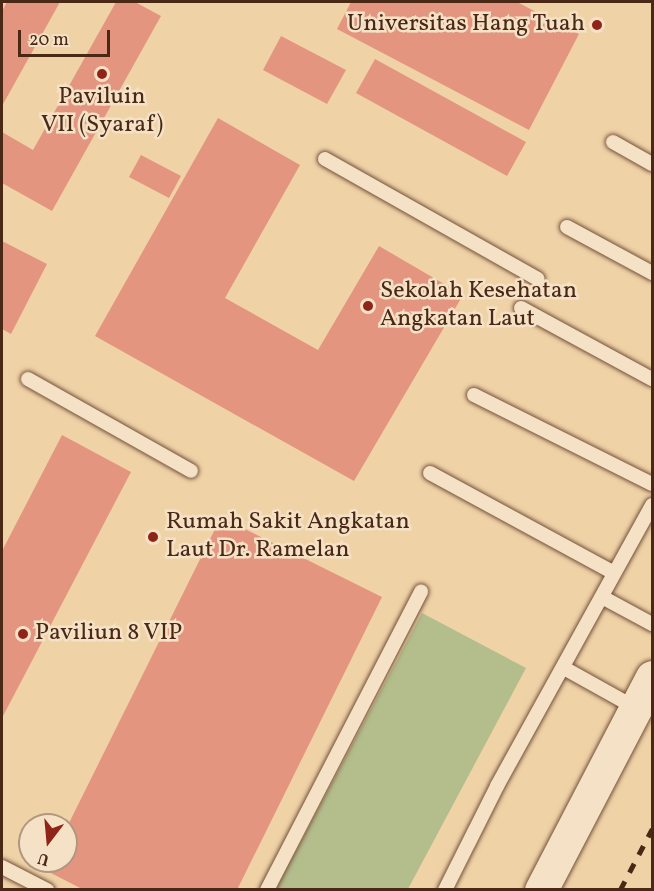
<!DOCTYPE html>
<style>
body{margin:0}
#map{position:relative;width:654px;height:891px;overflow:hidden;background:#f0d2a7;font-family:Vollkorn,serif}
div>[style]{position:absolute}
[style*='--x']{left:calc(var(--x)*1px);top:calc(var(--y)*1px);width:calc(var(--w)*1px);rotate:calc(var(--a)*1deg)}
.green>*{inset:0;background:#b4bd8c}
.building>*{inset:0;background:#e49580}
.roads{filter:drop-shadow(0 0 2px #73523a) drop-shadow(0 0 2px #73523a)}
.lane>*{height:14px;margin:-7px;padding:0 7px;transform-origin:7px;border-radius:7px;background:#f5e2c6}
.secondary>*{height:33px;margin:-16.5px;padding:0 16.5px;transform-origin:16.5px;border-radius:16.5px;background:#f5e2c6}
.rail>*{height:4.5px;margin-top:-2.25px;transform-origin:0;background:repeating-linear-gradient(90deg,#492816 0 10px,transparent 0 20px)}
.dots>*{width:16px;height:16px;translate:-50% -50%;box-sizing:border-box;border:3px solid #f5e2c6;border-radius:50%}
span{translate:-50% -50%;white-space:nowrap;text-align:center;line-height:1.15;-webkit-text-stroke:5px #f5e2c6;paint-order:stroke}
.poi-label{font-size:24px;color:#492816}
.right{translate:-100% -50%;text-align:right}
.left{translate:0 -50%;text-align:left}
.frame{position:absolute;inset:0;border:3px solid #492816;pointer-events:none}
.north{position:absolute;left:18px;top:813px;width:60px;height:60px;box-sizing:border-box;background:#f5e2c6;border:2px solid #b09880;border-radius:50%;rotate:196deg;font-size:16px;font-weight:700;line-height:24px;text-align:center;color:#492816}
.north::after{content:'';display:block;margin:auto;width:21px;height:27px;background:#8f2418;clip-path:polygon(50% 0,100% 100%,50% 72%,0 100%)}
.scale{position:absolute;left:18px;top:30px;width:92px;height:27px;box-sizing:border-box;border:3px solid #492816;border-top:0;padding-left:8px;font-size:18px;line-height:21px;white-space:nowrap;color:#492816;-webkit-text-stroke:4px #f5e2c6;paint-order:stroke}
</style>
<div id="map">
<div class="green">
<i style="clip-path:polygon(422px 613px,526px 668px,408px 889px,276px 889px)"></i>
</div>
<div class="building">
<i style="clip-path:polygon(7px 2px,60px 2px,2px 106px,2px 11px)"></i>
<i style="clip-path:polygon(116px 2px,135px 2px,161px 16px,52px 211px,2px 183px,2px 132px,33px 150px)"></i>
<i style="clip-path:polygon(351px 2px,517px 2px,579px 34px,529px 130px,337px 29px)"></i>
<i style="clip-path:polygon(281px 36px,346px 70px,327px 104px,263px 70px)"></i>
<i style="clip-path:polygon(375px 59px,526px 142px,507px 176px,356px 93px)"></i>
<i style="clip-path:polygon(218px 118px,300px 165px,225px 298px,318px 350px,379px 246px,463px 295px,354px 481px,95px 336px)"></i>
<i style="clip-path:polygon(141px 155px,181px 176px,169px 198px,129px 177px)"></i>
<i style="clip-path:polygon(2px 241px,47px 264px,11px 334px,2px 329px)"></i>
<i style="clip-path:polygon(62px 435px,131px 472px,2px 718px,2px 551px)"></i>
<i style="clip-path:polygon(221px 517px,382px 597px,237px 890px,84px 890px,45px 870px,50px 861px,66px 861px,66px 829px)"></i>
</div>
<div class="roads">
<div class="lane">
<i style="--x:613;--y:142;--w:45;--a:29.4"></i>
<i style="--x:325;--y:159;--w:244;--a:29.4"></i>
<i style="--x:567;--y:227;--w:97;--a:28.4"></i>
<i style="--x:521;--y:308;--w:149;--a:28.5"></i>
<i style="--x:28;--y:379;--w:187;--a:29.4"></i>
<i style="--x:474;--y:395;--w:199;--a:26.6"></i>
<i style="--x:430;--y:473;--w:209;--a:28.5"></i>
<i style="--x:602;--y:597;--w:57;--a:28.4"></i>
<i style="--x:564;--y:668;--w:82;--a:29.1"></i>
<i style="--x:2;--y:867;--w:51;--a:27.1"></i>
<i style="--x:267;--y:890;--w:336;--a:-62.7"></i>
<i style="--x:445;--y:890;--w:116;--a:-63.4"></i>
<i style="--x:497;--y:786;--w:321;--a:-61.1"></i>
</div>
<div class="secondary">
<i style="--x:541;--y:890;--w:240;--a:-62.5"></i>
</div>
</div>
<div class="rail">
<i style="--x:620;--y:890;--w:69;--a:-62.3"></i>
</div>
<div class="dots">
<i style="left:597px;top:25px;background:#8f2418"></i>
<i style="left:102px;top:74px;background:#8f2418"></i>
<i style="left:368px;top:306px;background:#8f2418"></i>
<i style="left:153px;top:537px;background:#8f2418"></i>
<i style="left:23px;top:634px;background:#8f2418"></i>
</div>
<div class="poi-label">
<span class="right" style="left:585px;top:25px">Universitas Hang Tuah</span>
<span style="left:102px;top:112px">Paviluin<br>VII (Syaraf)</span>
<span class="left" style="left:380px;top:306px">Sekolah Kesehatan<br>Angkatan Laut</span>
<span class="left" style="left:166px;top:537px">Rumah Sakit Angkatan<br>Laut Dr. Ramelan</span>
<span class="left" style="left:35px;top:634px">Paviliun 8 VIP</span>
</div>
<div class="frame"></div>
<div class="north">U</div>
<div class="scale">20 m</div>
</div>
